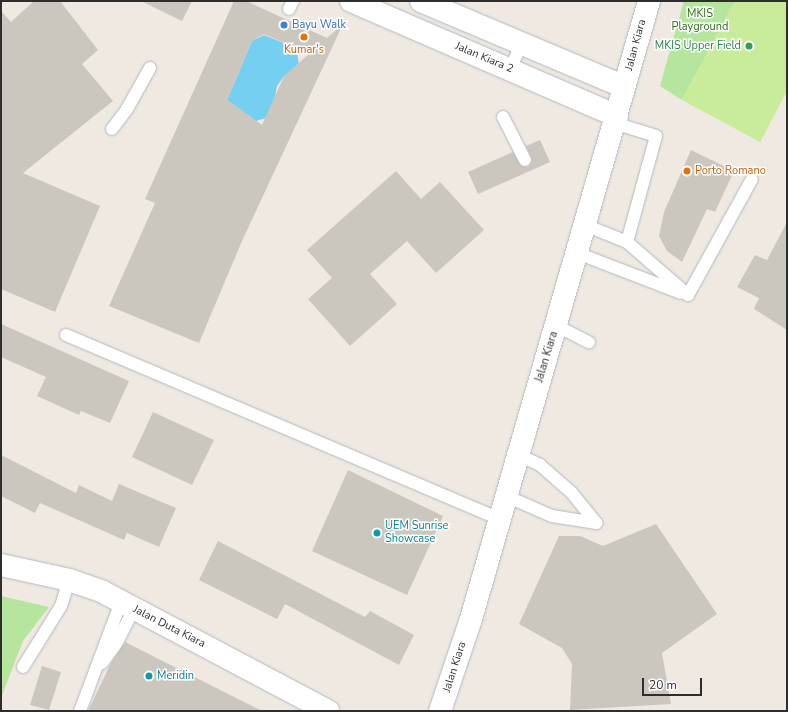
<!DOCTYPE html>
<style>
body{margin:0}
#map{position:relative;width:788px;height:712px;overflow:hidden;background:#efe9e1;font-family:"Nunito Sans",sans-serif}
div>[style]{position:absolute}
[style*='--x']{left:calc(var(--x)*1px);top:calc(var(--y)*1px);width:calc(var(--w)*1px);rotate:calc(var(--a)*1deg)}
.green>*{inset:0;background:#b6e59e}
.pitch>*{inset:0;background:#c9ec9a}
.water>*{inset:0;background:#75cff0}
.building>*{inset:0;background:#cbc7bf}
.roads{filter:drop-shadow(0 0 1px #b4b7c1) drop-shadow(0 0 1px #b4b7c1)}
.lane>*{height:12px;margin:-6px;padding:0 6px;transform-origin:6px;border-radius:6px;background:#fff}
.street>*{height:22px;margin:-11px;padding:0 11px;transform-origin:11px;border-radius:11px;background:#fff}
.secondary>*{height:22px;margin:-11px;padding:0 11px;transform-origin:11px;border-radius:11px;background:#fff}
.dots>*{width:11px;height:11px;translate:-50% -50%;box-sizing:border-box;border:2px solid #fff;border-radius:50%}
span{translate:-50% -50%;white-space:nowrap;text-align:center;line-height:1.15;-webkit-text-stroke:3px #fff;paint-order:stroke}
.park-label{font-size:11px;color:#2c6e1b}
.shop-label{font-size:11px;color:#366cbe}
.left{translate:0 -50%;text-align:left}
.street-label{font-size:11px;color:#2e2e2e}
.leisure-label{font-size:11px;color:#27864d}
.right{translate:-100% -50%;text-align:right}
.food-label{font-size:11px;color:#c56008}
.culture-label{font-size:11px;color:#0d838f}
.frame{position:absolute;inset:0;border:2px solid #2e2e2e;pointer-events:none}
.scale{position:absolute;left:642px;top:678px;width:60px;height:18px;box-sizing:border-box;border:2px solid #2e2e2e;border-top:0;padding-left:5px;font-size:12px;line-height:14px;white-space:nowrap;color:#2e2e2e;-webkit-text-stroke:3px #fff;paint-order:stroke}
</style>
<div id="map">
<div class="green">
<i style="clip-path:polygon(684px 1px,735px 1px,682px 100px,660px 86px)"></i>
<i style="clip-path:polygon(1px 596px,49px 607px,23px 641px,1px 698px)"></i>
</div>
<div class="pitch">
<i style="clip-path:polygon(735px 1px,787px 1px,787px 91px,760px 142px,682px 100px)"></i>
</div>
<div class="water">
<i style="clip-path:polygon(264px 35px,291px 46px,297px 52px,299px 65px,284px 76px,277px 86px,274px 102px,266px 118px,256px 121px,227px 100px,252px 41px)"></i>
</div>
<div class="building">
<i style="clip-path:polygon(34px 1px,60px 1px,98px 50px,82px 64px,113px 101px,23px 173px,100px 206px,55px 312px,1px 289px,1px 11px,11px 22px)"></i>
<i style="clip-path:polygon(141px 1px,192px 1px,182px 21px)"></i>
<i style="clip-path:polygon(evenodd,234px 1px,246px 1px,327px 38px,343px 24px,242px 241px,199px 343px,109px 306px,155px 203px,145px 199px,234px 1px,264px 34px,309px 54px,284px 76px,262px 125px,227px 100px,252px 41px,264px 34px)"></i>
<i style="clip-path:polygon(540px 140px,550px 162px,478px 194px,468px 172px,513px 152px,521px 166px,528px 167px,532px 160px,526px 146px)"></i>
<i style="clip-path:polygon(691px 150px,734px 171px,715px 212px,707px 209px,682px 262px,667px 251px,659px 236px,664px 212px)"></i>
<i style="clip-path:polygon(396px 171px,421px 199px,440px 182px,484px 230px,436px 273px,407px 241px,370px 274px,397px 304px,350px 346px,308px 299px,332px 278px,307px 250px)"></i>
<i style="clip-path:polygon(787px 222px,787px 330px,754px 309px,759px 298px,737px 287px,755px 255px,767px 260px)"></i>
<i style="clip-path:polygon(1px 324px,129px 381px,110px 423px,81px 411px,79px 415px,37px 396px,46px 377px,1px 357px)"></i>
<i style="clip-path:polygon(153px 412px,214px 440px,192px 485px,132px 457px)"></i>
<i style="clip-path:polygon(1px 455px,76px 493px,79px 485px,112px 501px,119px 484px,176px 508px,159px 547px,127px 533px,124px 540px,40px 503px,35px 513px,1px 496px)"></i>
<i style="clip-path:polygon(348px 470px,443px 516px,407px 595px,312px 551px)"></i>
<i style="clip-path:polygon(656px 524px,717px 614px,662px 653px,671px 704px,570px 710px,572px 664px,562px 648px,519px 624px,559px 536px,580px 536px,603px 546px)"></i>
<i style="clip-path:polygon(218px 541px,365px 617px,370px 611px,414px 635px,399px 665px,285px 604px,277px 619px,199px 580px)"></i>
<i style="clip-path:polygon(125px 642px,262px 711px,88px 711px,111px 663px)"></i>
<i style="clip-path:polygon(42px 666px,61px 672px,49px 710px,30px 705px)"></i>
</div>
<div class="roads">
<div class="lane">
<i style="--x:289;--y:9;--w:9;--a:-63"></i>
<i style="--x:510;--y:69;--w:26;--a:-65"></i>
<i style="--x:503;--y:117;--w:48;--a:62.9"></i>
<i style="--x:614;--y:123;--w:44;--a:17.2"></i>
<i style="--x:656;--y:136;--w:110;--a:105.3"></i>
<i style="--x:112;--y:129;--w:25;--a:-53"></i>
<i style="--x:127;--y:109;--w:47;--a:-60.7"></i>
<i style="--x:585;--y:225;--w:45;--a:22"></i>
<i style="--x:627;--y:242;--w:81;--a:41"></i>
<i style="--x:577;--y:253;--w:111;--a:21"></i>
<i style="--x:688;--y:295;--w:132;--a:-61.1"></i>
<i style="--x:557;--y:326;--w:36;--a:27"></i>
<i style="--x:66;--y:335;--w:470;--a:23"></i>
<i style="--x:518;--y:455;--w:24;--a:24"></i>
<i style="--x:540;--y:465;--w:41;--a:41.1"></i>
<i style="--x:571;--y:492;--w:40;--a:51"></i>
<i style="--x:506;--y:496;--w:50;--a:23.5"></i>
<i style="--x:552;--y:516;--w:45;--a:9"></i>
<i style="--x:102;--y:663;--w:26;--a:-54"></i>
<i style="--x:117;--y:642;--w:37;--a:-63"></i>
<i style="--x:23;--y:667;--w:72;--a:-58.1"></i>
<i style="--x:61;--y:606;--w:27;--a:-73"></i>
<i style="--x:80;--y:711;--w:116;--a:-69.4"></i>
</div>
<div class="street">
<i style="--x:351;--y:1;--w:290;--a:23.4"></i>
<i style="--x:421;--y:1;--w:221;--a:22.9"></i>
</div>
<div class="secondary">
<i style="--x:1;--y:565;--w:70;--a:12.4"></i>
<i style="--x:69;--y:580;--w:36;--a:19"></i>
<i style="--x:103;--y:592;--w:255;--a:27.9"></i>
<i style="--x:440;--y:711;--w:97;--a:-71.4"></i>
<i style="--x:471;--y:619;--w:643;--a:-73.93"></i>
</div>
</div>
<div class="dots">
<i style="left:284px;top:25px;background:#3f7fe0"></i>
<i style="left:304px;top:37px;background:#e8710a"></i>
<i style="left:749px;top:46px;background:#2e9e5b"></i>
<i style="left:687px;top:171px;background:#e8710a"></i>
<i style="left:377px;top:533px;background:#0f9aa8"></i>
<i style="left:149px;top:676px;background:#0f9aa8"></i>
</div>
<div class="park-label">
<span style="left:700px;top:21px">MKIS<br>Playground</span>
</div>
<div class="shop-label">
<span class="left" style="left:292px;top:25px">Bayu Walk</span>
</div>
<div class="street-label">
<span style="left:636px;top:45px;rotate:-75deg">Jalan Kiara</span>
<span style="left:484px;top:58px;rotate:23deg">Jalan Kiara 2</span>
<span style="left:547px;top:357px;rotate:-73deg">Jalan Kiara</span>
<span style="left:169px;top:627px;rotate:27deg">Jalan Duta Kiara</span>
<span style="left:455px;top:667px;rotate:-72deg">Jalan Kiara</span>
</div>
<div class="leisure-label">
<span class="right" style="left:741px;top:46px">MKIS Upper Field</span>
</div>
<div class="food-label">
<span style="left:304px;top:50px">Kumar's</span>
<span class="left" style="left:695px;top:171px">Porto Romano</span>
</div>
<div class="culture-label">
<span class="left" style="left:385px;top:533px">UEM Sunrise<br>Showcase</span>
<span class="left" style="left:157px;top:676px">Meridin</span>
</div>
<div class="frame"></div>
<div class="scale">20 m</div>
</div>
